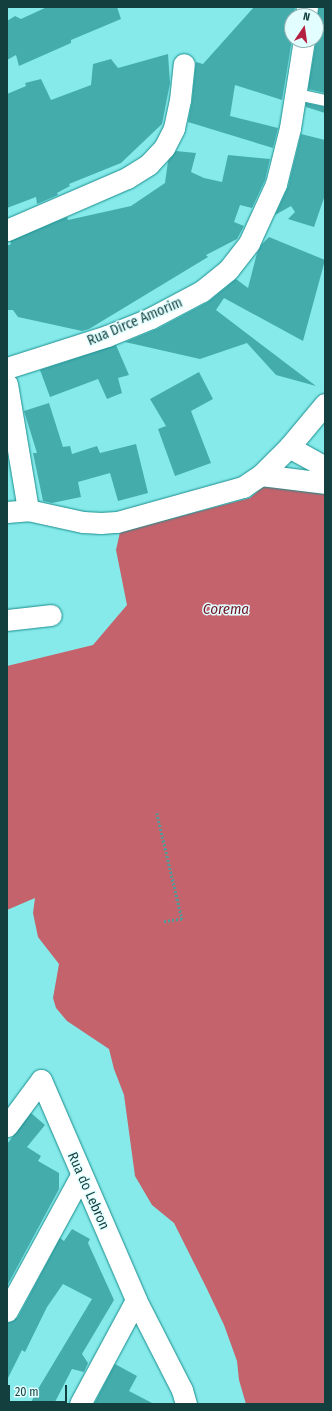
<!DOCTYPE html>
<style>
body{margin:0}
#map{position:relative;width:332px;height:1411px;overflow:hidden;background:#86eaea;font-family:"Fira Sans Condensed",sans-serif}
div>[style]{position:absolute}
[style*='--x']{left:calc(var(--x)*1px);top:calc(var(--y)*1px);width:calc(var(--w)*1px);rotate:calc(var(--a)*1deg)}
.water>*{inset:0;background:#c4636c}
.building>*{inset:0;background:#45acac}
.path>*{height:2.5px;margin-top:-1.25px;transform-origin:0;background:repeating-linear-gradient(90deg,#519b9b 0 2px,transparent 0 4px)}
.roads{filter:drop-shadow(0 0 1px #1b8d8e) drop-shadow(0 0 1px #1b8d8e)}
.lane>*{height:11px;margin:-5.5px;padding:0 5.5px;transform-origin:5.5px;border-radius:5.5px;background:#fff}
.street>*{height:21px;margin:-10.5px;padding:0 10.5px;transform-origin:10.5px;border-radius:10.5px;background:#fff}
span{translate:-50% -50%;white-space:nowrap;text-align:center;line-height:1.15;-webkit-text-stroke:3px #e3fefe;paint-order:stroke}
.street-label{font-size:14px;color:#133f3f}
.water-label{font-size:15px;color:#711728;font-style:italic}
.frame{position:absolute;inset:0;border:8px solid #133f3f;pointer-events:none}
.north{position:absolute;left:284px;top:8px;width:40px;height:40px;box-sizing:border-box;background:#e3fefe;border:1px solid #90b2b2;border-radius:50%;rotate:13deg;font-size:11px;font-weight:700;line-height:16px;text-align:center;color:#133f3f}
.north::after{content:'';display:block;margin:auto;width:14px;height:18px;background:#b52241;clip-path:polygon(50% 0,100% 100%,50% 72%,0 100%)}
.scale{position:absolute;left:8px;top:1385px;width:59px;height:18px;box-sizing:border-box;border:2px solid #133f3f;border-top:0;padding-left:5px;font-size:12px;line-height:14px;white-space:nowrap;color:#133f3f;-webkit-text-stroke:3px #e3fefe;paint-order:stroke}
</style>
<div id="map">
<div class="water">
<i style="clip-path:polygon(267px 483px,325px 492px,325px 1404px,246px 1404px,239px 1380px,237px 1361px,224px 1325px,207px 1289px,174px 1223px,152px 1205px,135px 1176px,124px 1095px,114px 1069px,109px 1049px,67px 1021px,56px 1008px,53px 998px,59px 964px,38px 937px,33px 913px,35px 898px,7px 910px,7px 666px,93px 645px,127px 605px,116px 550px,120px 532px,250px 498px)"></i>
</div>
<div class="building">
<i style="clip-path:polygon(47px 7px,117px 7px,121px 19px,71px 40px,71px 43px,19px 66px,16px 55px,7px 60px,7px 21px,15px 16px,21px 19px)"></i>
<i style="clip-path:polygon(254px 7px,295px 7px,294px 16px,292px 16px,292px 39px,282px 100px,235px 85px,230px 116px,278px 128px,273px 148px,188px 122px,192px 101px,196px 62px,203px 64px)"></i>
<i style="clip-path:polygon(319px 7px,325px 7px,325px 93px,308px 89px,316px 42px,316px 22px)"></i>
<i style="clip-path:polygon(168px 54px,170px 83px,162px 124px,121px 163px,69px 184px,70px 186px,57px 193px,58px 195px,37px 204px,36px 197px,7px 208px,7px 94px,26px 86px,25px 83px,41px 79px,51px 100px,91px 85px,93px 64px,111px 59px,118px 68px)"></i>
<i style="clip-path:polygon(306px 103px,325px 107px,325px 113px,306px 107px)"></i>
<i style="clip-path:polygon(301px 134px,325px 140px,325px 195px,314px 227px,288px 219px,295px 212px,291px 206px,275px 215px,288px 187px)"></i>
<i style="clip-path:polygon(176px 151px,196px 153px,191px 172px,204px 178px,222px 182px,228px 155px,270px 159px,265px 180px,252px 208px,240px 205px,234px 222px,244px 226px,237px 239px,206px 255px,208px 257px,89px 329px,82px 331px,18px 317px,13px 310px,7px 310px,7px 246px,11px 244px,10px 241px,67px 217px,68px 220px,131px 206px,165px 183px,168px 161px)"></i>
<i style="clip-path:polygon(269px 237px,325px 260px,303px 341px,224px 298px,216px 310px,316px 386px,276px 375px,247px 343px,200px 359px,125px 342px,157px 329px,208px 302px,236px 279px,248px 288px,257px 253px,262px 244px)"></i>
<i style="clip-path:polygon(116px 345px,129px 375px,118px 378px,122px 393px,107px 399px,98px 379px,50px 397px,40px 370px)"></i>
<i style="clip-path:polygon(199px 372px,213px 399px,191px 411px,211px 463px,175px 476px,158px 429px,166px 426px,150px 399px)"></i>
<i style="clip-path:polygon(49px 403px,63px 447px,70px 446px,72px 454px,97px 446px,100px 453px,136px 444px,148px 493px,118px 501px,110px 473px,78px 482px,81px 497px,52px 503px,43px 501px,33px 453px,37px 453px,24px 411px)"></i>
<i style="clip-path:polygon(31px 1113px,45px 1125px,27px 1147px,41px 1156px,38px 1161px,59px 1173px,59px 1189px,7px 1286px,7px 1144px)"></i>
<i style="clip-path:polygon(72px 1229px,90px 1239px,88px 1243px,114px 1300px,82px 1354px,88px 1363px,84px 1372px,72px 1369px,54px 1404px,30px 1404px,38px 1389px,92px 1299px,63px 1284px,47px 1307px,25px 1352px,22px 1350px,7px 1380px,7px 1323px,13px 1321px,18px 1317px,60px 1238px,64px 1241px)"></i>
<i style="clip-path:polygon(115px 1364px,137px 1376px,129px 1391px,154px 1404px,94px 1404px)"></i>
</div>
<div class="path">
<i style="--x:157;--y:813;--w:109;--a:76.7"></i>
<i style="--x:182;--y:919;--w:20;--a:171"></i>
</div>
<div class="roads">
<div class="lane">
<i style="--x:297;--y:94;--w:29;--a:12"></i>
</div>
<div class="street">
<i style="--x:306;--y:16;--w:9;--a:-84"></i>
<i style="--x:7;--y:230;--w:131;--a:-23.4"></i>
<i style="--x:127;--y:178;--w:26;--a:-32"></i>
<i style="--x:149;--y:164;--w:22;--a:-47"></i>
<i style="--x:164;--y:148;--w:22;--a:-63"></i>
<i style="--x:174;--y:128;--w:29;--a:-78"></i>
<i style="--x:180;--y:100;--w:36;--a:-84"></i>
<i style="--x:7;--y:368;--w:105;--a:-17.7"></i>
<i style="--x:107;--y:336;--w:48;--a:-22.2"></i>
<i style="--x:151;--y:318;--w:58;--a:-27.9"></i>
<i style="--x:202;--y:291;--w:33;--a:-39"></i>
<i style="--x:228;--y:270;--w:34;--a:-52"></i>
<i style="--x:249;--y:243;--w:65;--a:-65.4"></i>
<i style="--x:276;--y:184;--w:58;--a:-76"></i>
<i style="--x:290;--y:128;--w:89;--a:-81"></i>
<i style="--x:7;--y:384;--w:128;--a:80.5"></i>
<i style="--x:289;--y:447;--w:41;--a:29.1"></i>
<i style="--x:261;--y:475;--w:64;--a:7.1"></i>
<i style="--x:7;--y:512;--w:21;--a:-5"></i>
<i style="--x:28;--y:510;--w:56;--a:12.3"></i>
<i style="--x:83;--y:522;--w:18;--a:3"></i>
<i style="--x:101;--y:523;--w:16;--a:-4"></i>
<i style="--x:117;--y:522;--w:131;--a:-15.5"></i>
<i style="--x:243;--y:487;--w:22;--a:-34"></i>
<i style="--x:261;--y:475;--w:40;--a:-45"></i>
<i style="--x:289;--y:447;--w:56;--a:-50.1"></i>
<i style="--x:7;--y:620;--w:44;--a:-6.5"></i>
<i style="--x:41;--y:1080;--w:240;--a:66.6"></i>
<i style="--x:136;--y:1300;--w:101;--a:62.9"></i>
<i style="--x:182;--y:1390;--w:15;--a:74"></i>
<i style="--x:7;--y:1126;--w:57;--a:-53.5"></i>
<i style="--x:7;--y:1311;--w:155;--a:-61.4"></i>
<i style="--x:80;--y:1404;--w:118;--a:-61.7"></i>
</div>
</div>
<div class="street-label">
<span style="left:135px;top:322px;rotate:-23deg">Rua Dirce Amorim</span>
<span style="left:88px;top:1191px;rotate:66deg">Rua do Lebron</span>
</div>
<div class="water-label">
<span style="left:226px;top:610px">Corema</span>
</div>
<div class="frame"></div>
<div class="north">N</div>
<div class="scale">20 m</div>
</div>
